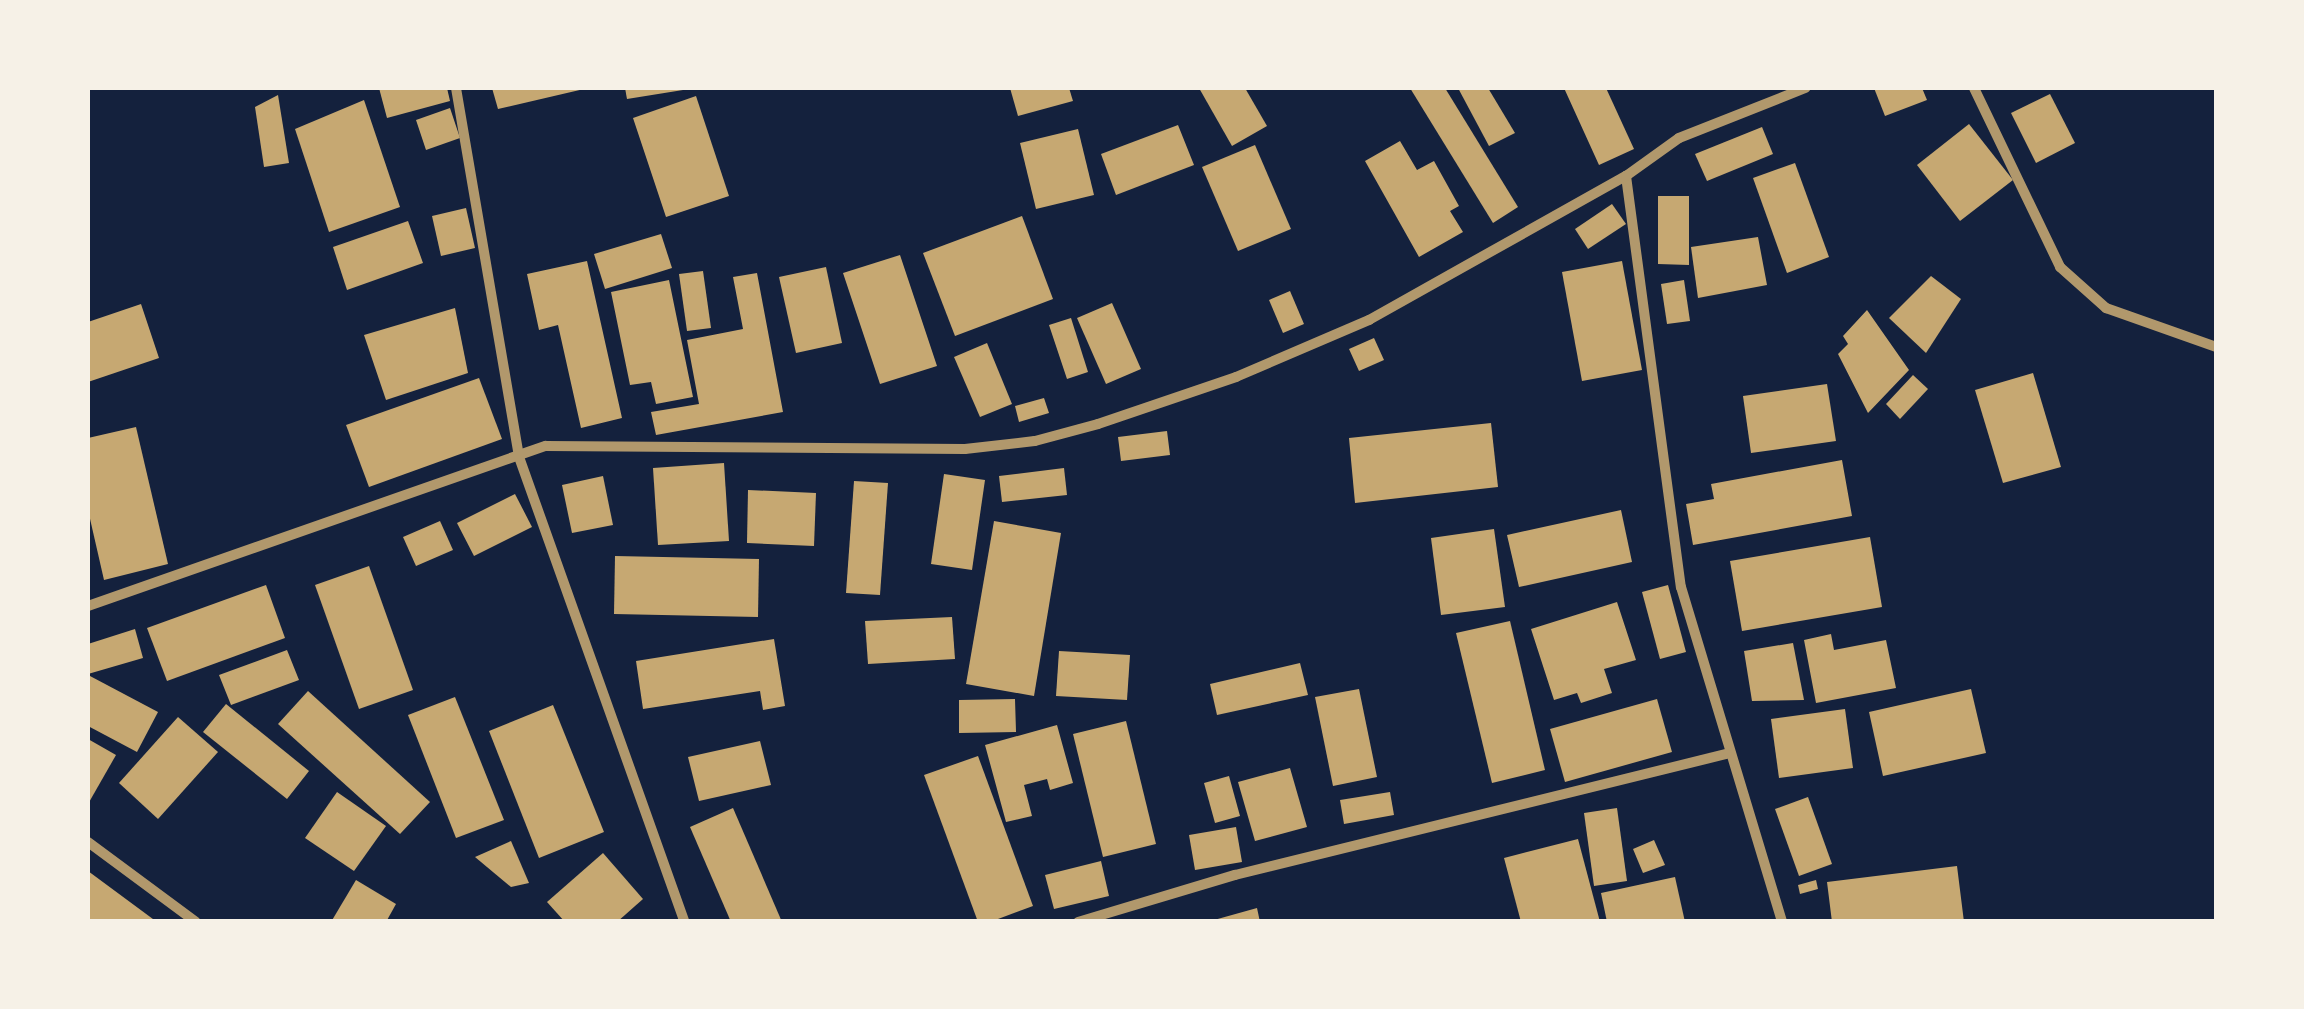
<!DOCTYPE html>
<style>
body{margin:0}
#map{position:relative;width:2304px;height:1009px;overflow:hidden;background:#14213d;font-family:"PT Sans",sans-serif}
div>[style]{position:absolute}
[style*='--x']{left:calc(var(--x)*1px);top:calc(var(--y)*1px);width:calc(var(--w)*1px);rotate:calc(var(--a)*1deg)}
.building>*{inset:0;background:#c6a872}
.minor>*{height:10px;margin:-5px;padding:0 5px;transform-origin:5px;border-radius:5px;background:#b1986c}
span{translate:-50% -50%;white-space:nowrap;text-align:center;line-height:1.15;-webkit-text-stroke:10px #f6f1e7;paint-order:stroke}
.frame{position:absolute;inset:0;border:90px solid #f6f1e7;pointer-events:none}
</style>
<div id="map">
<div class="building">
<i style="clip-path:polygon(379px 88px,447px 88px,450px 101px,387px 118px)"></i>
<i style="clip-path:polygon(492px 88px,584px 88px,584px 89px,498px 109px)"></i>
<i style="clip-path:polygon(625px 88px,683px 88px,683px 90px,627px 99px)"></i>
<i style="clip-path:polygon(1010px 88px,1069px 88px,1073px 101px,1018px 116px)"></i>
<i style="clip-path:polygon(1199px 88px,1245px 88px,1267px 126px,1232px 146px)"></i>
<i style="clip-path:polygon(1410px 88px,1445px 88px,1518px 207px,1493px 223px)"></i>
<i style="clip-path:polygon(1458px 88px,1488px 88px,1515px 133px,1489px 146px)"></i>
<i style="clip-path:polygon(1564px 88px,1606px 88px,1634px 149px,1599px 165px)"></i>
<i style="clip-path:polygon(1874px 88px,1922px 88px,1927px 100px,1885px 116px)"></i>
<i style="clip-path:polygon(2050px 94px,2075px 143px,2036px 163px,2011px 113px)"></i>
<i style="clip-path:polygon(278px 95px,289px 163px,264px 167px,255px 107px)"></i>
<i style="clip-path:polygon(696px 96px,729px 196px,666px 217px,633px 118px)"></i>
<i style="clip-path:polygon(364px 100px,400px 207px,329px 232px,295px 129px)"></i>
<i style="clip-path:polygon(450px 108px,460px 138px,426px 150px,416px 120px)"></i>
<i style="clip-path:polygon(1969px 124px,2013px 180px,1960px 221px,1917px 165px)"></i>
<i style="clip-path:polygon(1178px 125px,1194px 165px,1116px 195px,1101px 154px)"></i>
<i style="clip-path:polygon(1762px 127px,1773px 154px,1707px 181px,1695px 154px)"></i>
<i style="clip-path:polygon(1078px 129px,1094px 195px,1036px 209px,1020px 143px)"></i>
<i style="clip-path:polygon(1400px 141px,1417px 170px,1434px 161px,1459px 206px,1450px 211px,1463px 232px,1419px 257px,1365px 161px)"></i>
<i style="clip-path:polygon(1255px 145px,1291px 229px,1238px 251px,1202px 167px)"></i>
<i style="clip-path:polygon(1795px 163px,1829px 257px,1787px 273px,1753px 178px)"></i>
<i style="clip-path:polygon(1658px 196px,1689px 196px,1689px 265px,1658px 264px)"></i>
<i style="clip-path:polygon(1612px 204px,1626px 224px,1588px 249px,1575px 229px)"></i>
<i style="clip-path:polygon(466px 208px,475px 248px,441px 256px,432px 216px)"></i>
<i style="clip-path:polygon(1022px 216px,1053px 299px,955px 336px,923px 253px)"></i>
<i style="clip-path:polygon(408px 221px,423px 263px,347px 290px,333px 247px)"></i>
<i style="clip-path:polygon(661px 234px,672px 268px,605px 289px,594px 254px)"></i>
<i style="clip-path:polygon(1758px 237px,1767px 285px,1698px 298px,1691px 247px)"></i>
<i style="clip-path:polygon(900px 255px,937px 366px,880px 384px,843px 273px)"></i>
<i style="clip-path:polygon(587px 261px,622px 418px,581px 428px,558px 325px,539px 330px,527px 274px)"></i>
<i style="clip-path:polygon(1622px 261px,1642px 370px,1582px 381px,1562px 272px)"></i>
<i style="clip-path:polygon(826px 267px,842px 343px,796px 353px,779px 277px)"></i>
<i style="clip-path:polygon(703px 271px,711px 328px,687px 331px,679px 274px)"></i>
<i style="clip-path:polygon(757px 273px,783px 412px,656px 435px,651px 412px,699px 404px,687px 340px,743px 329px,733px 277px)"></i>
<i style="clip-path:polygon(1931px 276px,1961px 299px,1926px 353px,1889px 318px)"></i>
<i style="clip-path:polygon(669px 280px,693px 397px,656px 404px,651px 382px,630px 385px,611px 292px)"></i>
<i style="clip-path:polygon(1684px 280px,1690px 321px,1667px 324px,1661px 284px)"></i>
<i style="clip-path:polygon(1290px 291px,1304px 324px,1283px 333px,1269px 300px)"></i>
<i style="clip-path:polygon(1112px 303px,1141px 369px,1106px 384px,1077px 318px)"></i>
<i style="clip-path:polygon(141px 304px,159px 358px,88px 382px,88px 322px)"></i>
<i style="clip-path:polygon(455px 308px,468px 373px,386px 400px,364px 335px)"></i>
<i style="clip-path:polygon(1867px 310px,1909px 370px,1868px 413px,1838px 354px,1848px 344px,1843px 336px)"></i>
<i style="clip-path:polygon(1071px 318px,1088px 372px,1067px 379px,1049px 325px)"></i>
<i style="clip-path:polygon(1374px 338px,1384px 360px,1359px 371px,1349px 349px)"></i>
<i style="clip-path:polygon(987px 343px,1012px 404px,980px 417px,954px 357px)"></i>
<i style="clip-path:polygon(2033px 373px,2061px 467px,2003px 483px,1975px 390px)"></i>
<i style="clip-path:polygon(1913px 375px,1928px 389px,1900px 419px,1886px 404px)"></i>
<i style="clip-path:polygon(479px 378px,502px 439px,369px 487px,346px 425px)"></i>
<i style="clip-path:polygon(1827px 384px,1836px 441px,1751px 453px,1743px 396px)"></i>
<i style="clip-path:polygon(1044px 398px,1049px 413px,1019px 422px,1015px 406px)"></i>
<i style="clip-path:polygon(1491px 423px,1498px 487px,1355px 503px,1349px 438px)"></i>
<i style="clip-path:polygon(136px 427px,168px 564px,104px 580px,88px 510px,88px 438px)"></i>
<i style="clip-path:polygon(1167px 431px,1170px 455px,1121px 461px,1118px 437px)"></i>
<i style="clip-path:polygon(1842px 460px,1852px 516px,1693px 545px,1686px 504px,1714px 499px,1711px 484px)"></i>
<i style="clip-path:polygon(724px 463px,729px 541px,658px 545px,653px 468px)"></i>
<i style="clip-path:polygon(1064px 468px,1067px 495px,1002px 502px,999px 476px)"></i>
<i style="clip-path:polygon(944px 474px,985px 480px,972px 570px,931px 564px)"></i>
<i style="clip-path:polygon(603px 476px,613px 525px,572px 533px,562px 485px)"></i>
<i style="clip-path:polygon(854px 481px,888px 483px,880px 595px,846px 593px)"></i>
<i style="clip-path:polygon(748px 490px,816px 493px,814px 546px,747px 543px)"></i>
<i style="clip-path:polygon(515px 494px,532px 527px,474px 556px,457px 523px)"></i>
<i style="clip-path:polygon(1621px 510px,1632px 562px,1519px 587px,1507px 535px)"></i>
<i style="clip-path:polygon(440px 521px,453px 550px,416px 566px,403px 537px)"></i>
<i style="clip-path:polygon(994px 521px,1061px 533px,1034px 696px,966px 684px)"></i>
<i style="clip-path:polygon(1494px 529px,1505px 607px,1441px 615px,1431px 538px)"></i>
<i style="clip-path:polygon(1870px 537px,1882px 607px,1742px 631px,1730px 561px)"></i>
<i style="clip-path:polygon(615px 556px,759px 559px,758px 617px,614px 614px)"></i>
<i style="clip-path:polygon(369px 566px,413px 690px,359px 709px,315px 585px)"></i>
<i style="clip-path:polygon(266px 585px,285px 638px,167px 681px,147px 628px)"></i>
<i style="clip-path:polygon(1668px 585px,1686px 652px,1660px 659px,1642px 592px)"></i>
<i style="clip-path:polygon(1617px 602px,1636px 660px,1604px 669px,1612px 693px,1581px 703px,1577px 693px,1554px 700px,1531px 629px)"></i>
<i style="clip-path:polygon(952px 617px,955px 659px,868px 664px,865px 621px)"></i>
<i style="clip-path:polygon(1510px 621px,1545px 770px,1492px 783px,1456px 633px)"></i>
<i style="clip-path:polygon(135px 629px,143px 658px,88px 674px,88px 644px)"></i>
<i style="clip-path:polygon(1831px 634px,1834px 650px,1886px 640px,1896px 688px,1816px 703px,1804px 640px)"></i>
<i style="clip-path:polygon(774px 639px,785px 706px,763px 710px,760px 691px,643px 709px,636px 661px)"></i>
<i style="clip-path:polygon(1793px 643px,1804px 700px,1752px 701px,1744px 651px)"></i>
<i style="clip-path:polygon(287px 650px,299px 680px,231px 705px,219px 675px)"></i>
<i style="clip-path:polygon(1059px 651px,1130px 655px,1127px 700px,1056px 696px)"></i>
<i style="clip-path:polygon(1300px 663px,1308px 695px,1217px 715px,1210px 684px)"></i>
<i style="clip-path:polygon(90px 676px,158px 712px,137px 752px,88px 726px)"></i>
<i style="clip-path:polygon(1359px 689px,1377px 777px,1333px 786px,1315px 697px)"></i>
<i style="clip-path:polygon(1971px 689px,1986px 753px,1883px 776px,1869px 712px)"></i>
<i style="clip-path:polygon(308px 691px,430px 802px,400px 834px,278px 724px)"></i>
<i style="clip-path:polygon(455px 697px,504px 820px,456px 838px,408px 715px)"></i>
<i style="clip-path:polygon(1015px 699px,1016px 732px,959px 733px,959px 700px)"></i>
<i style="clip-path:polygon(1657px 699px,1672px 752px,1565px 782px,1550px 729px)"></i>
<i style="clip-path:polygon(226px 704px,309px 771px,287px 799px,203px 732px)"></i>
<i style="clip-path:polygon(553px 705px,604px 832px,539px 858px,489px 731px)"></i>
<i style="clip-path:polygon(1845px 709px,1853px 768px,1779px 778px,1771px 719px)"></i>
<i style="clip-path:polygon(178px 717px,218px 752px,158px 819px,119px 783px)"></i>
<i style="clip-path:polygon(1126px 721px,1156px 844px,1103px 857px,1073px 734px)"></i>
<i style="clip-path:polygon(1057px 725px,1073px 783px,1050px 790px,1047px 779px,1024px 785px,1032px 816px,1006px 822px,985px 745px)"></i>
<i style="clip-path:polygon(88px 739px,116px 755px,88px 804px)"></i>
<i style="clip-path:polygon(760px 741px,771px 785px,699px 801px,688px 757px)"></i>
<i style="clip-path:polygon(978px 756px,1033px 906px,990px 922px,978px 922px,924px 775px)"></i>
<i style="clip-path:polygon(1290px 768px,1307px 827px,1255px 841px,1238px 782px)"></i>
<i style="clip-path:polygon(1229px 776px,1240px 816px,1215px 823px,1204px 783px)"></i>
<i style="clip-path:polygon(337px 792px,386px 826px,354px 871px,305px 838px)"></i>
<i style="clip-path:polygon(1390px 792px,1394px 815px,1344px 824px,1340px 800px)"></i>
<i style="clip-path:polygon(1808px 797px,1832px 864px,1799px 876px,1775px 809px)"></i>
<i style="clip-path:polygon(733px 808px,782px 922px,731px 922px,690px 827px)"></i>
<i style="clip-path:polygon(1617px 808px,1627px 881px,1594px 886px,1584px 813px)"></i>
<i style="clip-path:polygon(1236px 827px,1242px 862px,1195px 870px,1189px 835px)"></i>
<i style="clip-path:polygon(1578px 839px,1600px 922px,1521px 922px,1504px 858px)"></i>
<i style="clip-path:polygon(1654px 840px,1665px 865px,1643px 873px,1633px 849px)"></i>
<i style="clip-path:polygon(511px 841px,529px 883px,511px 887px,475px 857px)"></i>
<i style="clip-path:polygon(603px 853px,643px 899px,617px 922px,565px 922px,547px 902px)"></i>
<i style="clip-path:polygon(1101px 861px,1109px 896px,1054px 909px,1045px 875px)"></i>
<i style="clip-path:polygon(1957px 866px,1964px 922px,1832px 922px,1827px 882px)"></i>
<i style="clip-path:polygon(88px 871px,157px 922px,88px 922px)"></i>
<i style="clip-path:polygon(1675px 877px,1685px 922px,1607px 922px,1601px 893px)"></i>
<i style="clip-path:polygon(356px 880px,396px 904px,386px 922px,331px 922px)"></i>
<i style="clip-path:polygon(1816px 880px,1818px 889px,1800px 894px,1798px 885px)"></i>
<i style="clip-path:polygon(1257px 908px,1260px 922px,1214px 922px,1214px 920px)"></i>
</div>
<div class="minor">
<i style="--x:456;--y:88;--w:374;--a:80.3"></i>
<i style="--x:519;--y:457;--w:494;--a:70.4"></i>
<i style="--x:1974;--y:88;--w:199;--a:64.3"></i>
<i style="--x:2060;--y:267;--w:62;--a:41.7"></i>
<i style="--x:2106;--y:308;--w:117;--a:19.5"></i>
<i style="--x:1626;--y:176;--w:415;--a:82.4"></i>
<i style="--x:1681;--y:587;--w:350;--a:73.2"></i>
<i style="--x:88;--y:606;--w:485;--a:-19.3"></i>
<i style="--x:546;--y:446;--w:419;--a:0.4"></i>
<i style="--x:965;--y:449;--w:70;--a:-6.5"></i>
<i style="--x:1035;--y:441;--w:65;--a:-15.1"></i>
<i style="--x:1098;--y:424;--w:146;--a:-18.8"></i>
<i style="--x:1236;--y:377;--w:145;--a:-23.2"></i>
<i style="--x:1369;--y:320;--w:295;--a:-29.3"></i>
<i style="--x:1626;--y:176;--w:65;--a:-35.6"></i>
<i style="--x:1679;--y:138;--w:136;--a:-21.6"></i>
<i style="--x:88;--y:842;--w:134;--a:36.5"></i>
<i style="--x:1078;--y:922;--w:164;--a:-16.7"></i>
<i style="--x:1235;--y:875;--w:506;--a:-13.84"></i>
</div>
<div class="frame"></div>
</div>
